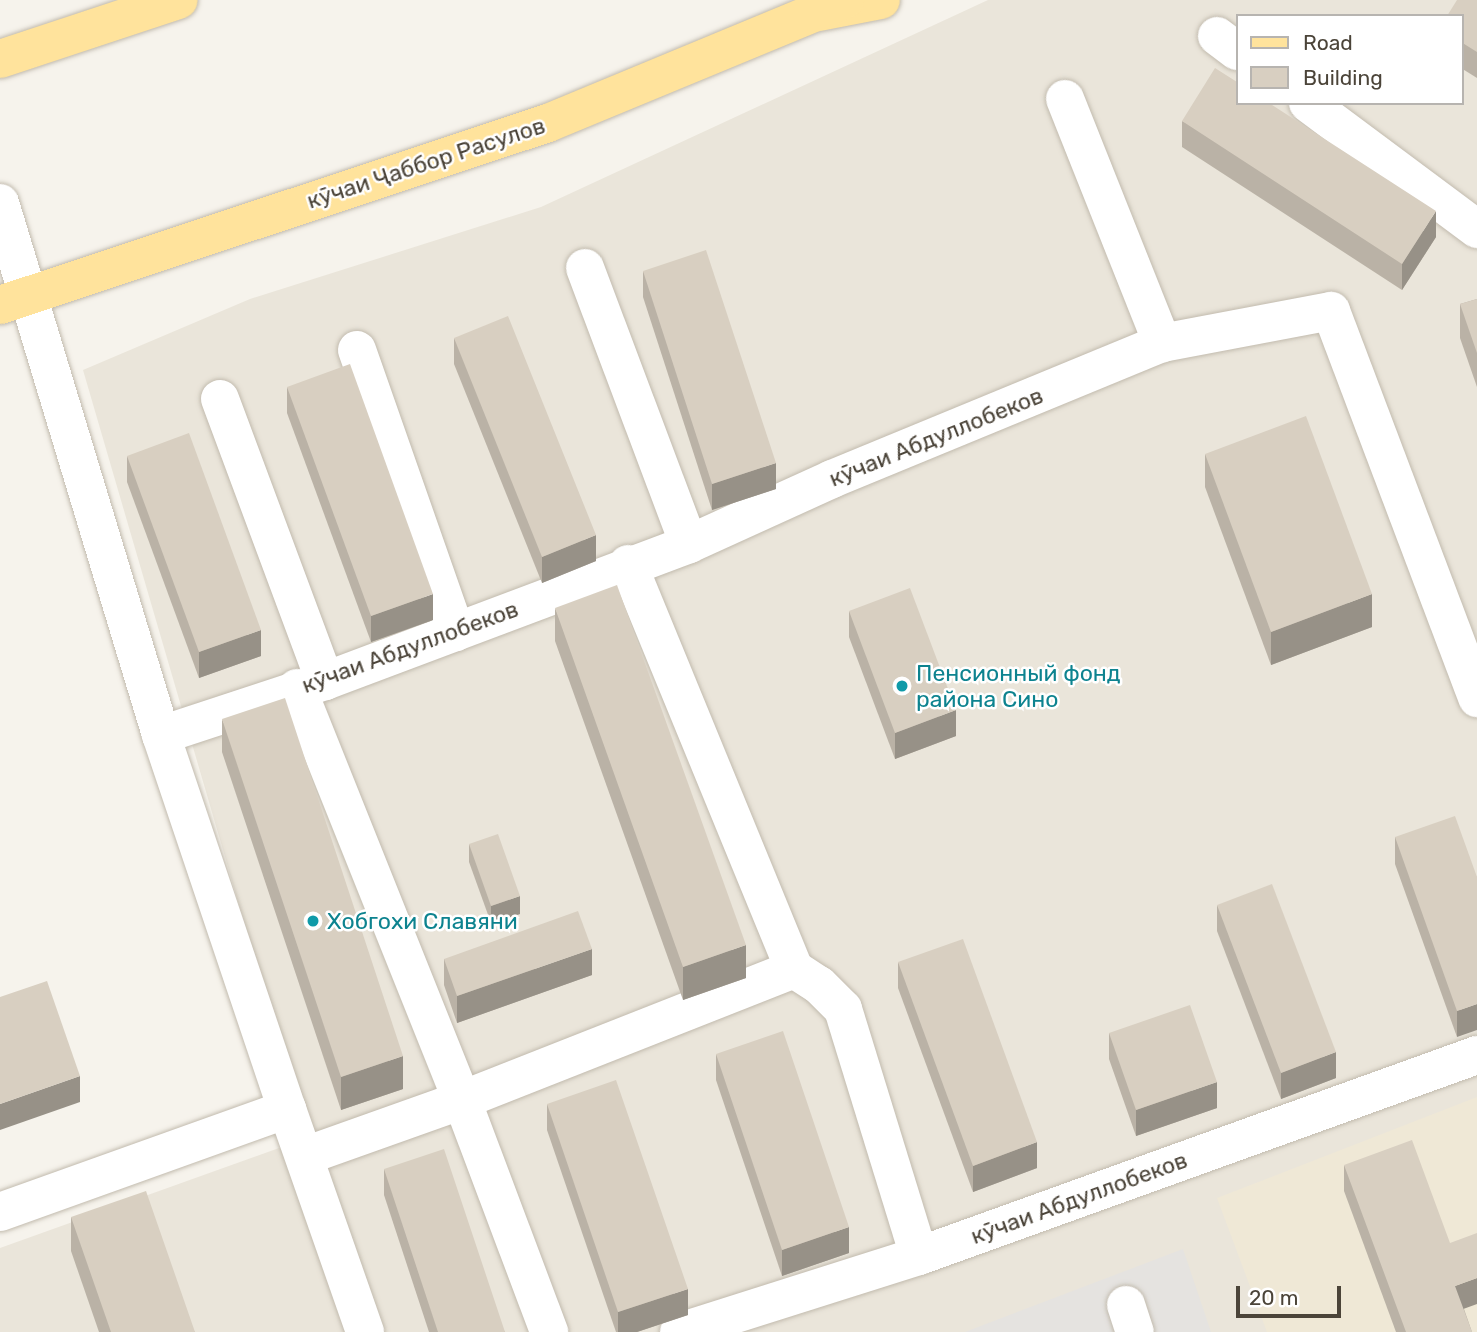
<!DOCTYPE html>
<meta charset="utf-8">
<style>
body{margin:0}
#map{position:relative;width:1477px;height:1332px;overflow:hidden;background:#f6f3ec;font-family:Rubik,sans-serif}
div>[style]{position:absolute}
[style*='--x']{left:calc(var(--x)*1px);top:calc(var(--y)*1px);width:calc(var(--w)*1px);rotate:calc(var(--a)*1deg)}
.residential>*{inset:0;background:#eae5da}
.education>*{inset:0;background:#efe8d6}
.parking>*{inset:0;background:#e5e3e0}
.roads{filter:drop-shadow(0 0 2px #c2bbae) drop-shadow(0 0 2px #c2bbae)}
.minor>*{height:38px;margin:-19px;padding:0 19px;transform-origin:19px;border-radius:19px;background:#fff}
.major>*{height:38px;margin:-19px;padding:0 19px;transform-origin:19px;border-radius:19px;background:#ffe39c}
.wall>*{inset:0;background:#bab2a6}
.shaded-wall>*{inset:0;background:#979187}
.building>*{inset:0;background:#d8cfc1}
.dots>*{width:19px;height:19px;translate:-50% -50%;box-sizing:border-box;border:4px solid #fff;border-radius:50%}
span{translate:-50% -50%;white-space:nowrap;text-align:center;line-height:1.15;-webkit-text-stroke:5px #fff;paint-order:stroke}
.street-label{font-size:23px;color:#4b4439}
.culture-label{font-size:23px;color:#0d838f}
.left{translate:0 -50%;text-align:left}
.legend{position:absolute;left:1236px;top:14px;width:228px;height:91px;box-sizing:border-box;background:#fff;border:2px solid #b7b4b0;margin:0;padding:9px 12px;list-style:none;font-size:21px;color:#4b4439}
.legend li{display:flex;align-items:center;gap:14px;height:35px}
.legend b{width:35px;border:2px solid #b7b4b0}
.scale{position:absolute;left:1236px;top:1286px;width:105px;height:32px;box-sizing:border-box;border:4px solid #4b4439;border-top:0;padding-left:9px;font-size:21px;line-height:24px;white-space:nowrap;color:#4b4439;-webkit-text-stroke:5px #fff;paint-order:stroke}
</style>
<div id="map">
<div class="residential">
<i style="clip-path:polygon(evenodd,988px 0,1477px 0,1477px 1332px,0 1332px,0 1248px,307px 1138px,83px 370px,250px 299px,541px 207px,988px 0,1237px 16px,1461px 16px,1461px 103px,1237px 103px,1237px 16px)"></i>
</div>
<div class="education">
<i style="clip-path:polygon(1477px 1097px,1477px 1332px,1267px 1332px,1217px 1198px)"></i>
</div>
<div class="parking">
<i style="clip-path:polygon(1183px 1249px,1211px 1332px,965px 1332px)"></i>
</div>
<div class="roads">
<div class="minor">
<i style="--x:1217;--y:36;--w:25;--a:37"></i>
<i style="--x:1065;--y:99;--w:263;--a:68.3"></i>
<i style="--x:1308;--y:103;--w:211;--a:36.7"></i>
<i style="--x:0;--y:203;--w:556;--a:73.16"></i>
<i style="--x:161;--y:735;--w:395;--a:71.4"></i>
<i style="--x:287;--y:1109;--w:236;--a:70.7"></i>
<i style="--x:585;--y:268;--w:295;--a:69.4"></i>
<i style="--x:357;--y:350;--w:299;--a:70.7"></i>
<i style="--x:220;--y:399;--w:301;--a:69.6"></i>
<i style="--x:628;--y:564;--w:438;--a:67.7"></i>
<i style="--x:794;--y:969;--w:30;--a:33"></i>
<i style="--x:819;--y:985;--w:34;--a:45"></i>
<i style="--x:843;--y:1009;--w:258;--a:72.9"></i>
<i style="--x:297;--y:688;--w:444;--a:68.2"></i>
<i style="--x:462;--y:1100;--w:248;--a:69.4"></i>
<i style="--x:161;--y:735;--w:173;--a:-18.2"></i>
<i style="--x:325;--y:681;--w:389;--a:-20.6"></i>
<i style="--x:689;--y:544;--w:157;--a:-24.4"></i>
<i style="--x:832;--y:479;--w:357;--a:-22.4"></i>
<i style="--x:1162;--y:343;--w:172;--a:-10.7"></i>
<i style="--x:1331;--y:311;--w:414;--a:69.3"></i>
<i style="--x:305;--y:1156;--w:167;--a:-19.6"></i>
<i style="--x:462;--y:1100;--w:357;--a:-21.5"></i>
<i style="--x:0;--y:1212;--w:305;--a:-19.7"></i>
<i style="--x:1126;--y:1305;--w:28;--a:72"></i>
<i style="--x:679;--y:1332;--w:252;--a:-17.6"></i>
<i style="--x:919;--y:1256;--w:593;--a:-19.81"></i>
</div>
<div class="major">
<i style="--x:819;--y:12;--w:63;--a:-11"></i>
<i style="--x:0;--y:59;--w:188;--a:-18.3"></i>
<i style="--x:0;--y:305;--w:577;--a:-18.37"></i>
<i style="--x:548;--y:123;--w:321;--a:-22.5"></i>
</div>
</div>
<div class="wall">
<i style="clip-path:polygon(1477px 0,1477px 78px,1461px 68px,1461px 16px)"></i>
<i style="clip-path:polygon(1182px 121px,1436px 237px,1402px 290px,1182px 147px)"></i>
<i style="clip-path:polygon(643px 271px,776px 489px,712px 510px,643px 297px)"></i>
<i style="clip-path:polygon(1477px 299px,1477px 387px,1460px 338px,1460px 304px)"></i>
<i style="clip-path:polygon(454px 338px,596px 561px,542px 583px,454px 364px)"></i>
<i style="clip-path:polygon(287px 387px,433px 620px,371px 642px,287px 413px)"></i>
<i style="clip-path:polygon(1205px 454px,1372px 627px,1271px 665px,1205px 487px)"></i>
<i style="clip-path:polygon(127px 456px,261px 656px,199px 678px,127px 482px)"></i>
<i style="clip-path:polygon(555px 608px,746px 978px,683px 1000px,555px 641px)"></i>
<i style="clip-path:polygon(849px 611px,956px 736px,895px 759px,849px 637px)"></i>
<i style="clip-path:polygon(222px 719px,403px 1089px,341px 1110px,222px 752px)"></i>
<i style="clip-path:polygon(1395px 837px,1477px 877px,1457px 1037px,1395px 864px)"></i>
<i style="clip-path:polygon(469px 844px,520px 914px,491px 923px,469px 862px)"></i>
<i style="clip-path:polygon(1217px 905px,1336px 1078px,1281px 1099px,1217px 931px)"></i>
<i style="clip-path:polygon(444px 959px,592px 975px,457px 1023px,444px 985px)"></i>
<i style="clip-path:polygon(898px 962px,1037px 1168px,973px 1192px,898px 988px)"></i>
<i style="clip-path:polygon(1109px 1033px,1217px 1108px,1136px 1136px,1109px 1059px)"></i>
<i style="clip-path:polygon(716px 1054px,849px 1253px,782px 1276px,716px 1080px)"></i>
<i style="clip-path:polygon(547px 1104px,688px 1315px,637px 1332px,616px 1332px,547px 1130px)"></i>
<i style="clip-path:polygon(1344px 1165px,1464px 1309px,1472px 1332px,1396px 1332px,1344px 1191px)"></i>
<i style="clip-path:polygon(384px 1169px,505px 1332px,429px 1332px,384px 1195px)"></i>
<i style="clip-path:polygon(71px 1217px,195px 1332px,99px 1332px,71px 1251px)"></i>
</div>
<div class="shaded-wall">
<i style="clip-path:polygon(1436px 211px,1436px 237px,1402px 290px,1402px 264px)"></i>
<i style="clip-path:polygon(776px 463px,776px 489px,712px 510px,712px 484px)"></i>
<i style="clip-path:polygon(596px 535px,596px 561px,542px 583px,542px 557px)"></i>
<i style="clip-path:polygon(433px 594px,433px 620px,371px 642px,371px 616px)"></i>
<i style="clip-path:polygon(1372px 594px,1372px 627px,1271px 665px,1271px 632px)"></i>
<i style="clip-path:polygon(261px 630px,261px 656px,199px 678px,199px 652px)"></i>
<i style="clip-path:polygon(956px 710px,956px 736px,895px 759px,895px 733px)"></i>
<i style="clip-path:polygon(520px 896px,520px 914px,491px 923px,491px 906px)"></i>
<i style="clip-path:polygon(746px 945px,746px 978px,683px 1000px,683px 967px)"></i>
<i style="clip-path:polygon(592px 949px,592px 975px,457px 1023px,457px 996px)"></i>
<i style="clip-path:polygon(1477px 1004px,1477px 1030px,1457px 1037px,1457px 1011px)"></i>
<i style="clip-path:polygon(1336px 1052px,1336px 1078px,1281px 1099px,1281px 1073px)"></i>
<i style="clip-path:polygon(403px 1056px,403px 1089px,341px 1110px,341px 1077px)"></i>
<i style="clip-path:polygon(80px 1076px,80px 1102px,0 1130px,0 1104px)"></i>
<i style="clip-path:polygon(1217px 1082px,1217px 1108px,1136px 1136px,1136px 1110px)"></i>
<i style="clip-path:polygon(1037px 1142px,1037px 1168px,973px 1192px,973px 1166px)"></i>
<i style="clip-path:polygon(849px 1227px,849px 1253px,782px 1276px,782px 1250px)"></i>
<i style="clip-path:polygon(1477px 1278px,1477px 1304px,1455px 1312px,1455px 1286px)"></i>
<i style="clip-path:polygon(688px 1289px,688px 1315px,637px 1332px,618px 1332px,618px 1312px)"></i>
</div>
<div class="building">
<i style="clip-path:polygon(1457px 0,1477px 0,1477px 52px,1461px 42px,1461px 16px,1447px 16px)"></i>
<i style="clip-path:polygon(1215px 68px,1237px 82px,1237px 103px,1269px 103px,1436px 211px,1402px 264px,1182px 121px)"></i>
<i style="clip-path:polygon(706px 250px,776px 463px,712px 484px,643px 271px)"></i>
<i style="clip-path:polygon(1477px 299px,1477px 353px,1460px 304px)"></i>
<i style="clip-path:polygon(508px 316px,596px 535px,542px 557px,454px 338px)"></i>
<i style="clip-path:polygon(350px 364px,433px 594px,371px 616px,287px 387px)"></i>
<i style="clip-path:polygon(1306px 416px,1372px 594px,1271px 632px,1205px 454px)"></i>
<i style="clip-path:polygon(189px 433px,261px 630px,199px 652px,127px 456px)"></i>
<i style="clip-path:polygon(617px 585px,746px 945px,683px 967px,555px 608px)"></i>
<i style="clip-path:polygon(910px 588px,956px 710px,895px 733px,849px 611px)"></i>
<i style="clip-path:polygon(285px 698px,403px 1056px,341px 1077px,222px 719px)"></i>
<i style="clip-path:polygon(1455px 816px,1477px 877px,1477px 1004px,1457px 1011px,1395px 837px)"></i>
<i style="clip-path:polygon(498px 834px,520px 896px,491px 906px,469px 844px)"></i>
<i style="clip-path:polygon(1272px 884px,1336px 1052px,1281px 1073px,1217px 905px)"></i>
<i style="clip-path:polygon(578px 911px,592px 949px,457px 996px,444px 959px)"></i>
<i style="clip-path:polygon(963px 939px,1037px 1142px,973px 1166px,898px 962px)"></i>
<i style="clip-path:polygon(47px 981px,80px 1076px,0 1104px,0 997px)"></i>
<i style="clip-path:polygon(1190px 1005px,1217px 1082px,1136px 1110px,1109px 1033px)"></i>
<i style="clip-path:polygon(783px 1031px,849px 1227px,782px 1250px,716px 1054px)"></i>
<i style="clip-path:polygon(616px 1080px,688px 1289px,618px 1312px,547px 1104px)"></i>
<i style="clip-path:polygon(1412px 1140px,1450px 1243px,1477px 1233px,1477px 1278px,1455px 1286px,1472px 1332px,1406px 1332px,1344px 1165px)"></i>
<i style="clip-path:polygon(444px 1149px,505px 1332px,438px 1332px,384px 1169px)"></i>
<i style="clip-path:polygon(146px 1191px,195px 1332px,111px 1332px,71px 1217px)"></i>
</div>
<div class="dots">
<i style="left:902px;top:686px;background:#0f9aa8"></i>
<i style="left:313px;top:921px;background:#0f9aa8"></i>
</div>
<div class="street-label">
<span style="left:426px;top:163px;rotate:-18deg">кӯчаи Ҷаббор Расулов</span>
<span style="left:936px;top:437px;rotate:-22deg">кӯчаи Абдуллобеков</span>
<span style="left:410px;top:647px;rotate:-20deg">кӯчаи Абдуллобеков</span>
<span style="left:1079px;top:1198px;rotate:-20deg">кӯчаи Абдуллобеков</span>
</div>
<div class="culture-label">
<span class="left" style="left:916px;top:686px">Пенсионный фонд<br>района Сино</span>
<span class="left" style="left:327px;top:921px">Хобгохи Славяни</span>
</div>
<ul class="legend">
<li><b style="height:9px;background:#ffe39c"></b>Road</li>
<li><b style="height:19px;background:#d8cfc1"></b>Building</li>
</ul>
<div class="scale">20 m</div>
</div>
